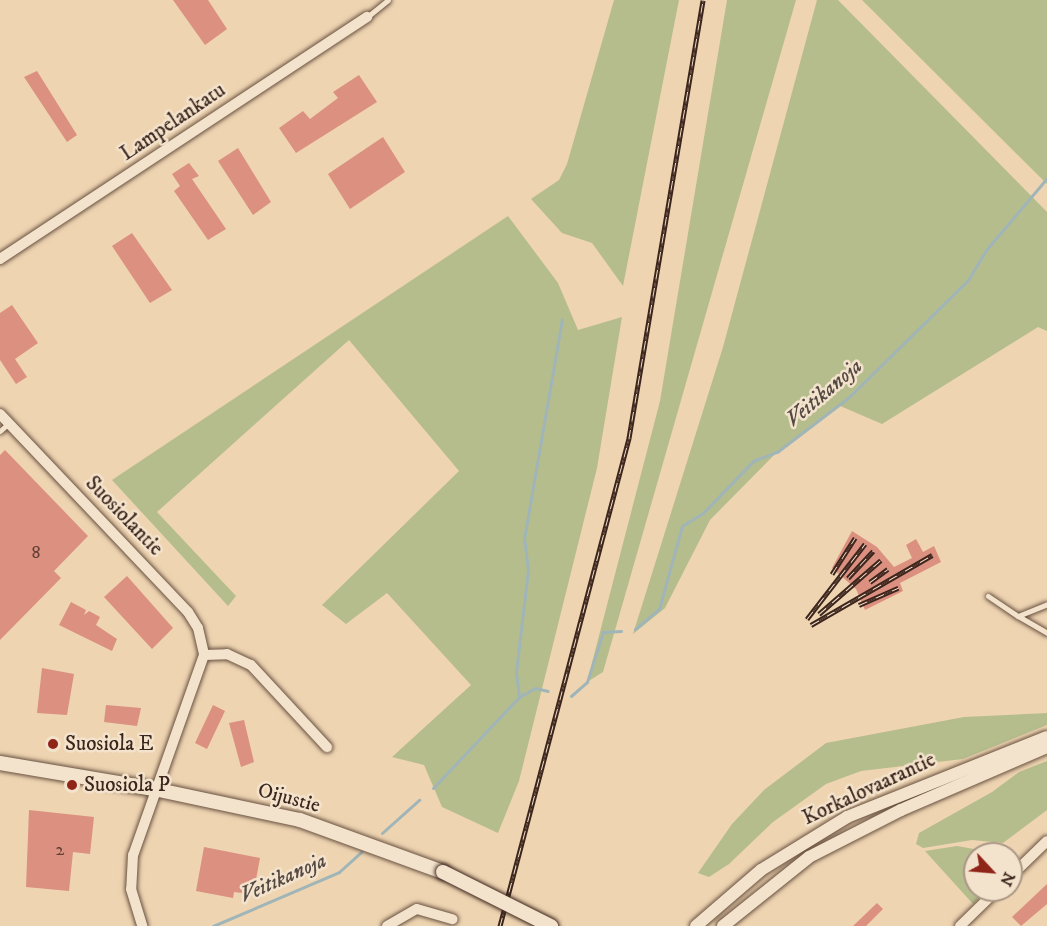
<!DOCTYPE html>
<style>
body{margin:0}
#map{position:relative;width:1047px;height:926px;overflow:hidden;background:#eed4b1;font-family:"IM FELL DW Pica",serif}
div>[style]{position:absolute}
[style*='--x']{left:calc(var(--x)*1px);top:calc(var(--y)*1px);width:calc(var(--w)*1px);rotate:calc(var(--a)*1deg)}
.green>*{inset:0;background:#b6bd8d}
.stream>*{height:3px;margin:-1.5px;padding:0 1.5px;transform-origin:1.5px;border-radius:1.5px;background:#a0b5b8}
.building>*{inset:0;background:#db9080}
.roads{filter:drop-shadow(0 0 2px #685141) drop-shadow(0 0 2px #685141)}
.service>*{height:5px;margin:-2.5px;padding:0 2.5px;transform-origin:2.5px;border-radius:2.5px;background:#f4e3cc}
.minor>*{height:10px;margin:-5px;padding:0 5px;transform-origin:5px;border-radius:5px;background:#f4e3cc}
.tertiary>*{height:12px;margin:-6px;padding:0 6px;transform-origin:6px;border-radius:6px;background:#f4e3cc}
.secondary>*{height:14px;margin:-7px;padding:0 7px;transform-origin:7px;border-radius:7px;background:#f4e3cc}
.rail>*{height:5px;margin-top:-2.5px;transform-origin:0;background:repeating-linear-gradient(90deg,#f4e3cc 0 9px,#3b251c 0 18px);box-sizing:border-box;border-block:2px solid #3b251c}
.bridges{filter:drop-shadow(0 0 2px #3b251c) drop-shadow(0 0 2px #3b251c)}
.secondary-bridge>*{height:14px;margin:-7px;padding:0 7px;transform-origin:7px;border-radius:7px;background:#f4e3cc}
.dots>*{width:16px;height:16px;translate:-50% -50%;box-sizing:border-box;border:3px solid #f4e3cc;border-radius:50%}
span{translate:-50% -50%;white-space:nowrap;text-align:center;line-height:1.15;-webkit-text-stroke:5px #f4e3cc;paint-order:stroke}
.number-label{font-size:18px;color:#634035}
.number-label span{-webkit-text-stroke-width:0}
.street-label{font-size:21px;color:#3b251c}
.poi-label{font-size:21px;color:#3b251c}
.left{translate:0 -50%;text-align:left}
.water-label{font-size:22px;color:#544943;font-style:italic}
.north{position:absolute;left:963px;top:842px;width:60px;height:60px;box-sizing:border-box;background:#f4e3cc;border:2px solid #aa9786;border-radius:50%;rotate:116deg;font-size:16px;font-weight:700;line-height:24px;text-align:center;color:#3b251c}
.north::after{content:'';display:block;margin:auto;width:21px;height:27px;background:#8f2418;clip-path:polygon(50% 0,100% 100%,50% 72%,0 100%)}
</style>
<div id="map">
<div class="green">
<i style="clip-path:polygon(614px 0,679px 0,623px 286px,592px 243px,562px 233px,531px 199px,559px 180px,567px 164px)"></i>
<i style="clip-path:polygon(727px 0,796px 0,603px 672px,587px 682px,660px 401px)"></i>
<i style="clip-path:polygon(817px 0,838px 0,1047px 212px,1047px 331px,1038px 327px,882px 424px,838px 405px,777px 452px,710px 520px,665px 608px,633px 634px,723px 347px)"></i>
<i style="clip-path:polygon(862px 0,1047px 0,1047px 184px)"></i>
<i style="clip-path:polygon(508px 216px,558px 283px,578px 330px,622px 317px,597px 468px,519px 781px,498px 833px,442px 807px,424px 765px,392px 757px,471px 685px,387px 593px,346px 624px,322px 605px,459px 471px,349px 340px,157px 512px,236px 596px,228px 606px,112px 480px)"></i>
<i style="clip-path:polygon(1047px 713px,1047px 725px,963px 759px,861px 771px,826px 784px,773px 822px,729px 864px,709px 877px,698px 873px,732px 824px,764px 790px,826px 743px,964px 717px)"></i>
<i style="clip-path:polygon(1047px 761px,1047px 810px,1003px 843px,972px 840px,923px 848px,916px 844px,919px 833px,992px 792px,1019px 772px)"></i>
<i style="clip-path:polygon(957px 846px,1002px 854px,975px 854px,975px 890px,987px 890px,973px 904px,925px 851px)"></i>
</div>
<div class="stream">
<i style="--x:635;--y:629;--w:31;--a:-40"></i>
<i style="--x:659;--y:609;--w:86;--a:-74.5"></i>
<i style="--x:682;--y:526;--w:26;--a:-32"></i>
<i style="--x:704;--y:512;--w:71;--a:-46.1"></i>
<i style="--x:753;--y:461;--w:26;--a:-21"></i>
<i style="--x:777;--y:452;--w:89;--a:-37.3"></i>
<i style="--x:848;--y:398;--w:168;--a:-44.5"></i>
<i style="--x:968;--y:280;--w:35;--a:-59"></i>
<i style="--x:986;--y:250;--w:94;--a:-49.7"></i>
<i style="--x:571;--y:696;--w:21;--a:-41"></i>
<i style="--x:587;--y:682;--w:52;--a:-72.3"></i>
<i style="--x:603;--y:632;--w:18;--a:-3"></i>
<i style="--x:519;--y:697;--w:25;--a:-97"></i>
<i style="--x:516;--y:672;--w:103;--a:-83.3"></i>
<i style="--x:528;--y:570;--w:31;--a:-97"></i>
<i style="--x:524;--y:539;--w:223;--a:-80.2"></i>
<i style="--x:433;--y:788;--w:125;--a:-46.6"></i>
<i style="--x:519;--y:697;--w:18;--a:-29"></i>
<i style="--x:535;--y:688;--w:13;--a:13"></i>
<i style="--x:382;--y:833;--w:50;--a:-41.7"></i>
<i style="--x:213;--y:926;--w:137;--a:-23.2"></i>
<i style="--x:339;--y:872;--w:30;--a:-42"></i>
</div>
<div class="building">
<i style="clip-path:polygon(173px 0,208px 0,227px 29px,205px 45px)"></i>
<i style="clip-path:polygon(37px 71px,77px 135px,67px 142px,24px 77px)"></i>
<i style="clip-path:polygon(359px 75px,377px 102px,296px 153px,279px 128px,303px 111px,310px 119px,338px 98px,333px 92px)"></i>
<i style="clip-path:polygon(383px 137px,405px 172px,350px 209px,328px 174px)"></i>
<i style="clip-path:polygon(238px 148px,271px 202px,253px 215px,218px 161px)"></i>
<i style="clip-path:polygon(189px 163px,199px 176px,192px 179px,226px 229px,208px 240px,174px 191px,180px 186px,172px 174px)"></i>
<i style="clip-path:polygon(132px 233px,172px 290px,150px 303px,112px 246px)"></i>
<i style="clip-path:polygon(12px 305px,38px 343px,15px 359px,27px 377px,16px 384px,0 360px,0 313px)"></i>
<i style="clip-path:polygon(5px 450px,88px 536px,54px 571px,61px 578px,0 640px,0 455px)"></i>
<i style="clip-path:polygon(852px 531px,877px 547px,894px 567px,912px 558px,906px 545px,916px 539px,923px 552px,934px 546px,941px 562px,900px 583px,903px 591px,865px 610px,856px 589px,832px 568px)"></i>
<i style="clip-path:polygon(127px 576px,173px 628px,152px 649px,104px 597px)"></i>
<i style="clip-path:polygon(71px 602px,86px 610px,84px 615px,89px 611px,100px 617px,96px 625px,117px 639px,112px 651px,59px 625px)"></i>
<i style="clip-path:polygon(42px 668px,74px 674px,67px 715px,37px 713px)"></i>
<i style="clip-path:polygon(106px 705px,141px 708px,137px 726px,104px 722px)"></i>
<i style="clip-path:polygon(213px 705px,225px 711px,207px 749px,195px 743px)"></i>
<i style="clip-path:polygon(244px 720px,254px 762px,241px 767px,229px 723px)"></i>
<i style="clip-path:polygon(29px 810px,94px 817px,90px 854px,73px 852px,69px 891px,26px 887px)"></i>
<i style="clip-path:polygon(204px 847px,260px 858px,254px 890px,243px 888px,242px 893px,234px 892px,233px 898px,196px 891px)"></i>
<i style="clip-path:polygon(1047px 884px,1047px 904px,1021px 926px,1012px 917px)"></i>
<i style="clip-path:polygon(877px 903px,883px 909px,866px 926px,853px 926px)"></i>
</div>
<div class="roads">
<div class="service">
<i style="--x:367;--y:17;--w:27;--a:-39"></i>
<i style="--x:0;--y:431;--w:12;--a:-42"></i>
<i style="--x:988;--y:596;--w:36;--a:34"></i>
<i style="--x:1018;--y:616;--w:31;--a:-22"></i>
<i style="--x:1018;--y:616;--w:34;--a:30"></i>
</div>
<div class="minor">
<i style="--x:0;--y:259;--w:440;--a:-33.4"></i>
<i style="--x:0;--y:414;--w:273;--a:46.5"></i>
<i style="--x:188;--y:612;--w:19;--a:58"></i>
<i style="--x:198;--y:628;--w:28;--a:77"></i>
<i style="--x:204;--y:655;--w:212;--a:109.5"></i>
<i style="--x:133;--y:855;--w:34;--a:93"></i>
<i style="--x:131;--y:889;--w:39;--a:73"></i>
<i style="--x:204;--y:655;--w:23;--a:-2"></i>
<i style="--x:227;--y:654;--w:26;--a:25"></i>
<i style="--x:251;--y:665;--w:112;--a:47.2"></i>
<i style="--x:1011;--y:876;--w:50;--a:-44.2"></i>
<i style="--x:387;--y:926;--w:34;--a:-30"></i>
<i style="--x:417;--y:909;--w:37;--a:16"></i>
<i style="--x:960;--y:926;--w:52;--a:-44.2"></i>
</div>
<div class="tertiary">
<i style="--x:696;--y:926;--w:86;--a:-40.7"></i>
<i style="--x:761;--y:870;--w:101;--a:-31.6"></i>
<i style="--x:847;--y:817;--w:215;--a:-21.8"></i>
<i style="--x:723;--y:926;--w:110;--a:-38.7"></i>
<i style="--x:809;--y:857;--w:103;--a:-27.1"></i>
<i style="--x:901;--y:810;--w:159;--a:-23.3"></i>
</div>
<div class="secondary">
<i style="--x:0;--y:763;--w:156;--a:9.6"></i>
<i style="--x:154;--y:789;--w:149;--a:12"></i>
<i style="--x:300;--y:820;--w:152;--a:20"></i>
</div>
</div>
<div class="rail">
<i style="--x:832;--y:574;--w:43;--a:-57.4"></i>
<i style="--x:848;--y:578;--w:37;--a:-47"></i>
<i style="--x:870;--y:582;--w:22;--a:-36"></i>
<i style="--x:859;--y:605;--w:43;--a:-23.6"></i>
<i style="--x:819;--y:614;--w:82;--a:-41.1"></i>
<i style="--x:807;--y:619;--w:95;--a:-52.3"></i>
<i style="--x:811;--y:625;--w:140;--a:-30"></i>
<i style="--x:500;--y:926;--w:505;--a:-75.19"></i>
<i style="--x:629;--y:438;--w:444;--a:-80.4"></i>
</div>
<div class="bridges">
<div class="secondary-bridge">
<i style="--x:443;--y:872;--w:121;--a:26.6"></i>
</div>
</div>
<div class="dots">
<i style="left:53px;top:744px;background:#8f2418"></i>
<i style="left:72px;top:785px;background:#8f2418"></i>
</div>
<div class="number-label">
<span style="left:36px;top:553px">8</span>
<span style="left:60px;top:850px">2</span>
</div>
<div class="street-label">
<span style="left:173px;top:122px;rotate:-34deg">Lampelankatu</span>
<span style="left:124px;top:516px;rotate:46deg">Suosiolantie</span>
<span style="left:869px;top:789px;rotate:-25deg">Korkalovaarantie</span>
<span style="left:289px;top:798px;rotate:15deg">Oijustie</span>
</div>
<div class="poi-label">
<span class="left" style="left:65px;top:744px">Suosiola E</span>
<span class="left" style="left:84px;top:785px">Suosiola P</span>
</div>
<div class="water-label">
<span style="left:824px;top:393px;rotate:-40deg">Veitikanoja</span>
<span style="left:283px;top:878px;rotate:-24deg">Veitikanoja</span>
</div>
<div class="north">N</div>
</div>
